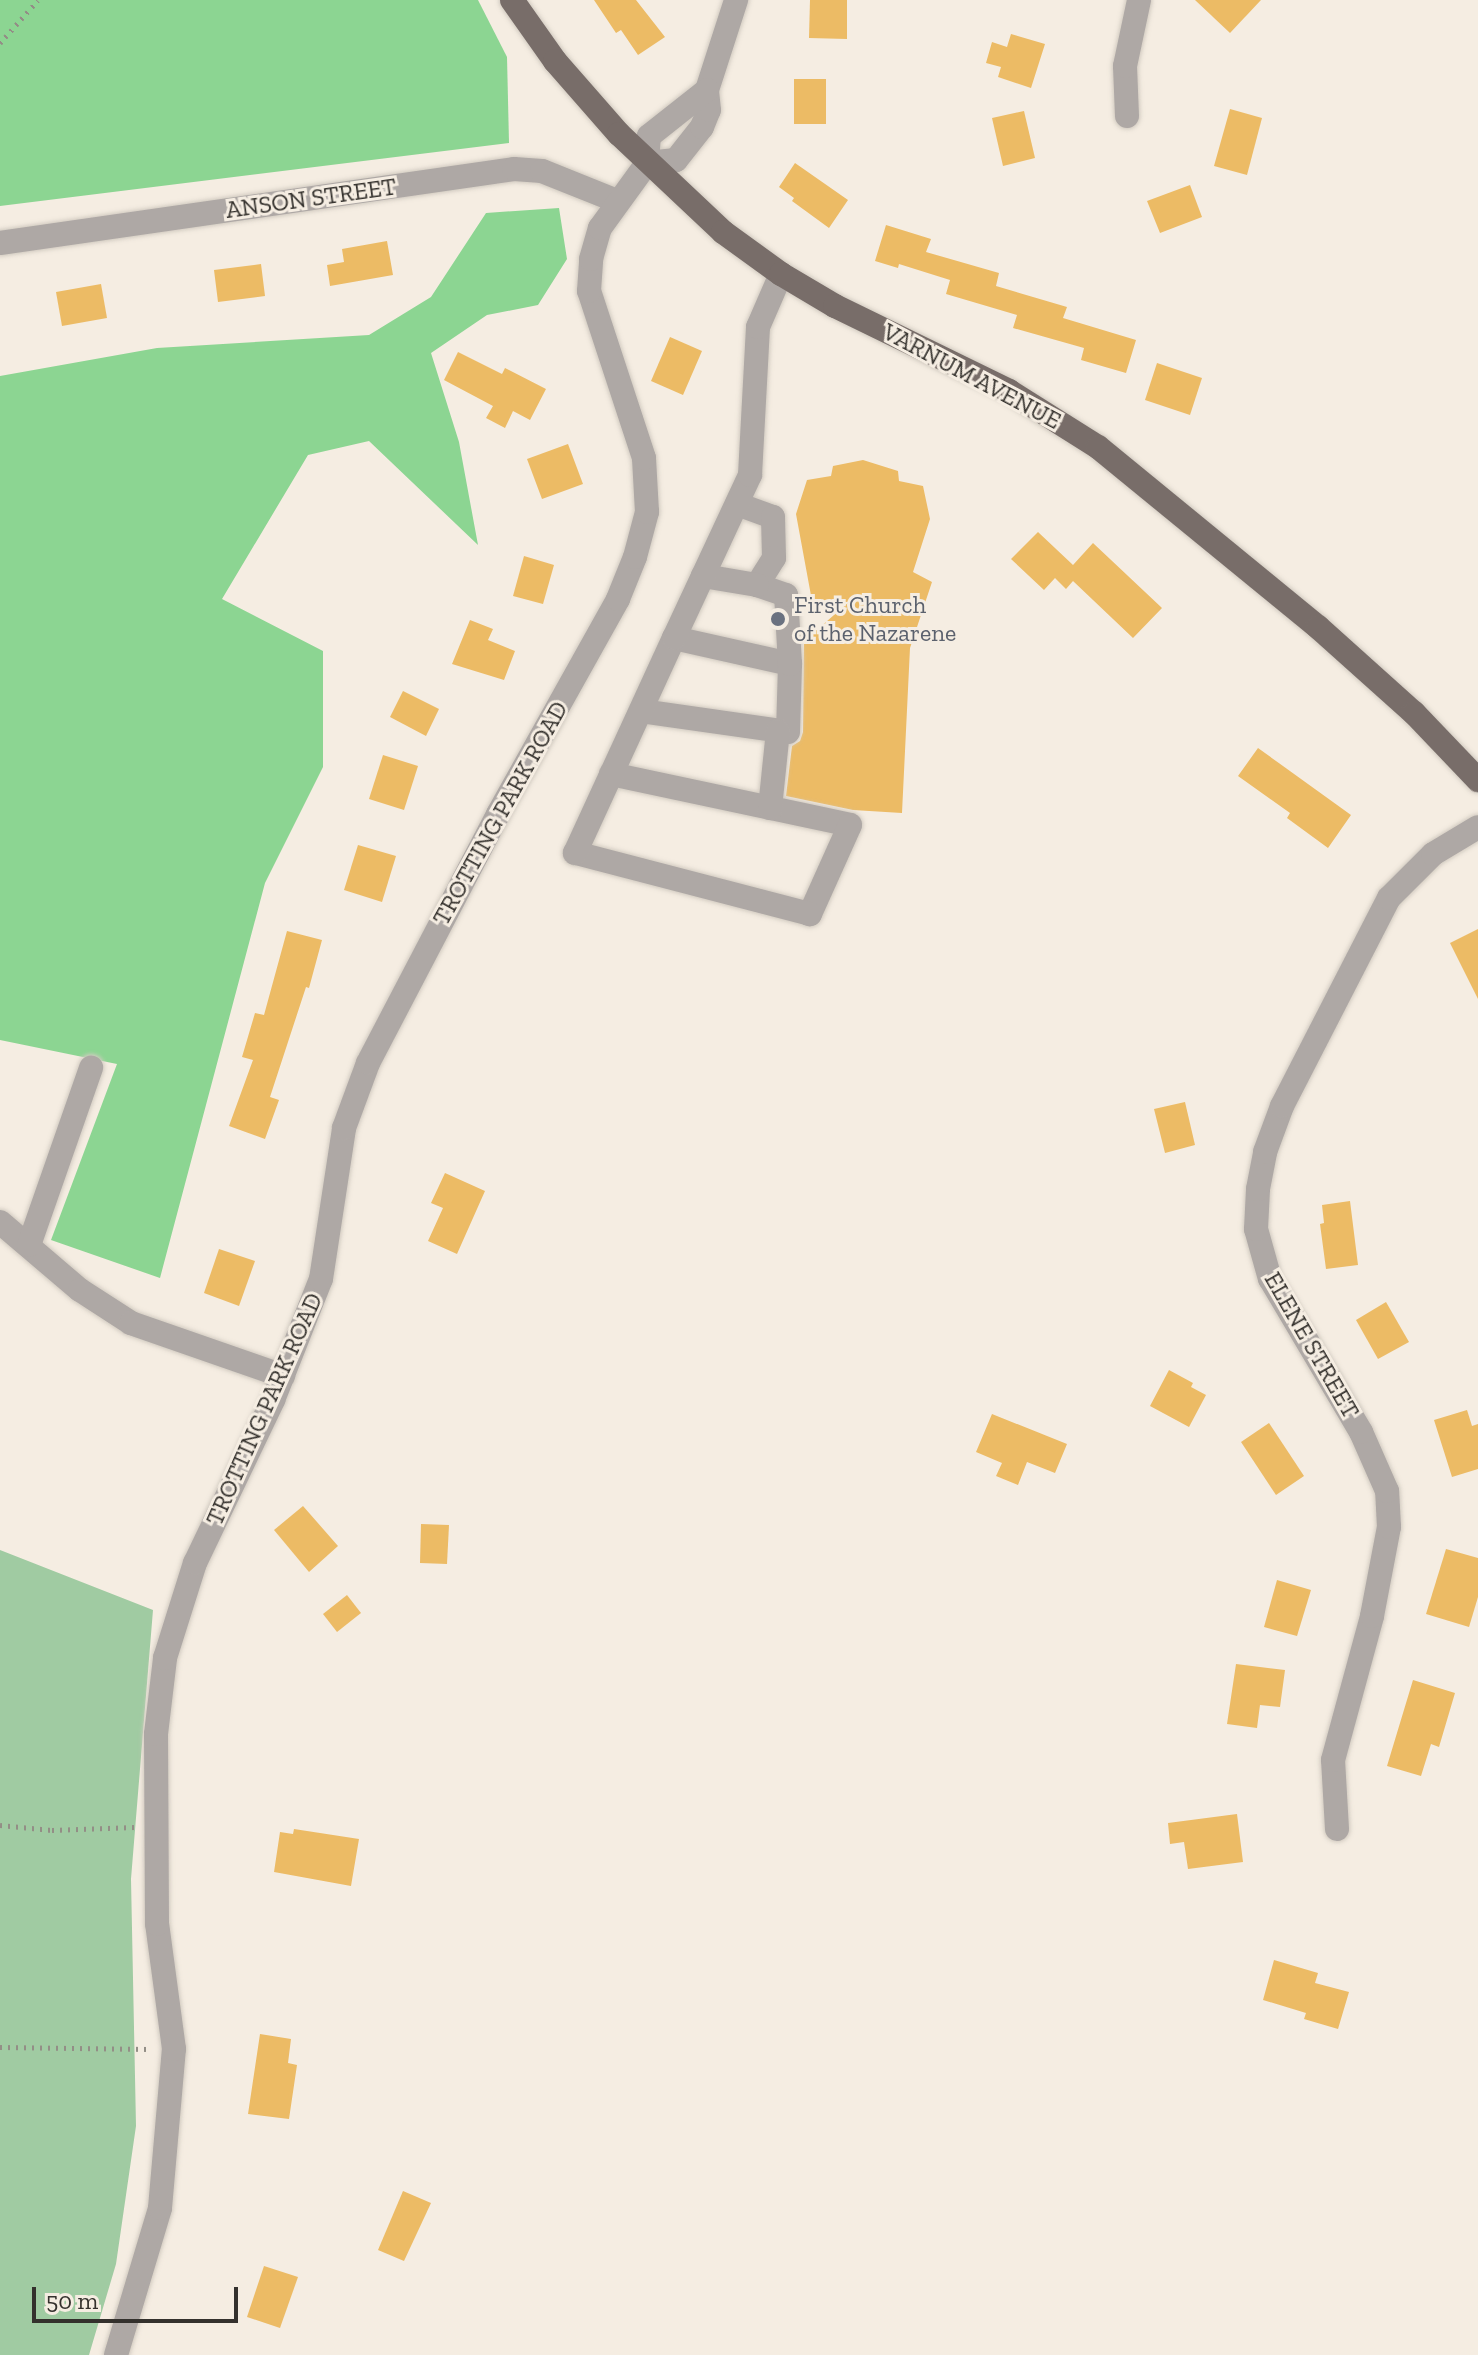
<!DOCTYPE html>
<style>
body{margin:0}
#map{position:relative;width:1478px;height:2355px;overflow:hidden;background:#f5ede2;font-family:"Zilla Slab",serif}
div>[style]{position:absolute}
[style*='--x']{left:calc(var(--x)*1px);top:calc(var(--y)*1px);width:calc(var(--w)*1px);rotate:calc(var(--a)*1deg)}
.green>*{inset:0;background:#a0cba2}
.forest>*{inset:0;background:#8cd592}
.building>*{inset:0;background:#ecbb65}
.path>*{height:5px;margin-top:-2.5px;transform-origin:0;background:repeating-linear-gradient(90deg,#938e86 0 2px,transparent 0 8px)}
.roads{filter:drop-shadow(0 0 2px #d2cbc1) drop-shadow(0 0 2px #d2cbc1)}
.minor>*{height:24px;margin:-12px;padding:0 12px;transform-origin:12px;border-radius:12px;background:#aea8a5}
.major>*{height:24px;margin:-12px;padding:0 12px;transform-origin:12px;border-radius:12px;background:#786d69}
.dots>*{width:22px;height:22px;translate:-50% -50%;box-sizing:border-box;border:4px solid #f5ede2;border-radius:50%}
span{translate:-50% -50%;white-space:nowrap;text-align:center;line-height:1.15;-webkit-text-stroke:6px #f5ede2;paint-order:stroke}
.street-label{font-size:24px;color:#34312d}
.worship-label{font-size:24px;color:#5b616d}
.left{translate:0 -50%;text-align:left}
.scale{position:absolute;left:32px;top:2287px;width:206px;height:36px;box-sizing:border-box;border:4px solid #34312d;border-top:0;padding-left:10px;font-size:24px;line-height:28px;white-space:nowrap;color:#34312d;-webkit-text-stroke:6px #f5ede2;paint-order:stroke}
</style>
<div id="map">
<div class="green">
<i style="clip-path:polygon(0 1550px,153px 1610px,131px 1879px,136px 2126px,116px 2264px,89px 2355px,0 2355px)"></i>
</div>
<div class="forest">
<i style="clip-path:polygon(0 0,478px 0,507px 57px,509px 143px,0 206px)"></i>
<i style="clip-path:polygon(559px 208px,567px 259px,538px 305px,487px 315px,431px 353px,459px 442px,478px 545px,369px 441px,308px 455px,222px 599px,323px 651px,323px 767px,265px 883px,160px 1278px,51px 1240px,117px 1064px,0 1040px,0 376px,157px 348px,369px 335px,431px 297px,486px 213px)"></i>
</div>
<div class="building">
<i style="clip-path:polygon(594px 0,636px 0,665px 37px,638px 55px,621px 30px,616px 33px)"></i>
<i style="clip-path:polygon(810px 0,847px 0,847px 39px,809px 38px)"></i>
<i style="clip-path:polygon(1195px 0,1261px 0,1230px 33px)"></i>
<i style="clip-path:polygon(1011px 34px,1045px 44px,1031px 88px,998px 77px,1001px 67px,986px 63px,992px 42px,1007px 47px)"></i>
<i style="clip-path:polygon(794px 79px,826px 79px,826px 124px,794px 124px)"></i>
<i style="clip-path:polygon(1230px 109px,1262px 118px,1247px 175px,1214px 166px)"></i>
<i style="clip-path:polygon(1024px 111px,1035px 158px,1003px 166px,992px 118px)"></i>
<i style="clip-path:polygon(795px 163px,848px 200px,829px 228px,792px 201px,794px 198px,779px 187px)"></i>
<i style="clip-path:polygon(1190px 185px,1202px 217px,1160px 233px,1147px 201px)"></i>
<i style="clip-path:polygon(886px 225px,931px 239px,926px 252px,999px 273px,996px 286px,1067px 307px,1063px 318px,1136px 340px,1126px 373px,1081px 360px,1084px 348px,1013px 328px,1017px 315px,946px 294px,950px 280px,899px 264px,898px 268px,875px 261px)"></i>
<i style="clip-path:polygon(387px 241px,393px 275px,330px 286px,327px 265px,344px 262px,342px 249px)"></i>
<i style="clip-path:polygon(261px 264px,265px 296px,218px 302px,214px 270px)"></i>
<i style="clip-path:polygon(101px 284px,107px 318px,62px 326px,56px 292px)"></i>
<i style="clip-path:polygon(670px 337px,702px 351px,683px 395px,651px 381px)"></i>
<i style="clip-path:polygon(458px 352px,502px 374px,505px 368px,546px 389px,530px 420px,513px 411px,505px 428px,486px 418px,493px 406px,444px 380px)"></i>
<i style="clip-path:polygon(1157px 363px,1202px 378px,1190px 415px,1145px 400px)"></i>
<i style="clip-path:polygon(568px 444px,583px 484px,542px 499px,527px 459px)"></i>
<i style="clip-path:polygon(863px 460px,898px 471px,899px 481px,923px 486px,930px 519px,913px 572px,932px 582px,910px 648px,902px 813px,853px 810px,786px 796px,792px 746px,800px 741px,803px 732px,804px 641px,849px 602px,812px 601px,796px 514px,807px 480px,831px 476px,833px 466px)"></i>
<i style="clip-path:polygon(1038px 532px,1073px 565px,1093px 543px,1162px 608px,1133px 638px,1073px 581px,1066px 589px,1055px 578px,1044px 590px,1011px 559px)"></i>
<i style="clip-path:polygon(524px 556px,554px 565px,543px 604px,513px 596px)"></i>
<i style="clip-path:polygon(470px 620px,493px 629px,488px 640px,515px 651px,504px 680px,452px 664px)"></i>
<i style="clip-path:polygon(403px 691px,439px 709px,426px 736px,390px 717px)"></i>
<i style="clip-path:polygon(1258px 748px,1351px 815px,1328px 848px,1287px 818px,1290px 813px,1238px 776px)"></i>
<i style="clip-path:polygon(383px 755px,418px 766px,404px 810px,369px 799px)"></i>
<i style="clip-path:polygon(358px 845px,396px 856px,382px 902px,344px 890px)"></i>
<i style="clip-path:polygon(1478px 929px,1478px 999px,1450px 943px)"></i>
<i style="clip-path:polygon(287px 931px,322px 940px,309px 988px,306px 987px,270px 1097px,279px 1100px,265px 1139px,229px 1126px,253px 1060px,242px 1057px,255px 1013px,264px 1015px)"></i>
<i style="clip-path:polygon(1185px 1102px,1195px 1145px,1165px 1153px,1154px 1109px)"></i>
<i style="clip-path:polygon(445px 1173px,485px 1191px,457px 1254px,428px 1241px,443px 1208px,431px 1203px)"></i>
<i style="clip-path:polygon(1350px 1201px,1358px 1265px,1326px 1269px,1320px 1224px,1324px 1223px,1322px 1205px)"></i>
<i style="clip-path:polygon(219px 1249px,255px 1261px,239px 1306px,204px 1293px)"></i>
<i style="clip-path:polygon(1386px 1302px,1409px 1342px,1378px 1359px,1356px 1320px)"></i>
<i style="clip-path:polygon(1169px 1370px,1193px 1383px,1191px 1387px,1206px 1395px,1189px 1427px,1150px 1406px)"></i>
<i style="clip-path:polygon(1467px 1410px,1472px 1426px,1478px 1424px,1478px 1469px,1452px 1477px,1434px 1420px)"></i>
<i style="clip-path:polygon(992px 1414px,1067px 1444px,1055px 1473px,1027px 1462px,1018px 1485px,996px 1476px,1002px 1463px,976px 1452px)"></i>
<i style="clip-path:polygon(1269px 1423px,1304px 1476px,1276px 1495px,1241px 1442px)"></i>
<i style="clip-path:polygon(303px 1506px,338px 1546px,309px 1572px,274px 1530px)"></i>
<i style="clip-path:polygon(421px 1524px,449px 1525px,447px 1564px,420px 1563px)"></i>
<i style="clip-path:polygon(1446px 1549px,1478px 1558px,1478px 1597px,1469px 1627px,1426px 1614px)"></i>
<i style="clip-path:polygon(1277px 1580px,1311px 1590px,1297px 1636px,1264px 1627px)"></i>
<i style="clip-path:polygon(347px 1595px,361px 1613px,337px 1632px,323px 1614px)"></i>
<i style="clip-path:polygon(1236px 1664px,1285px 1670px,1280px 1707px,1260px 1705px,1257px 1728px,1227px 1724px)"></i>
<i style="clip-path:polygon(1413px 1680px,1455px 1693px,1439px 1747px,1431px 1744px,1421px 1776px,1387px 1766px)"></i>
<i style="clip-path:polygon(1237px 1814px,1243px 1862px,1188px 1869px,1184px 1842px,1170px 1844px,1168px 1823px)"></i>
<i style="clip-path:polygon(294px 1829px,359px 1839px,351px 1886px,274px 1872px,280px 1832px,293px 1834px)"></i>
<i style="clip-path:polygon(1274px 1960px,1318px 1973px,1315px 1983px,1349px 1992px,1338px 2029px,1304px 2019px,1306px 2013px,1263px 2000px)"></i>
<i style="clip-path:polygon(260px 2034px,291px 2039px,288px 2063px,297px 2065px,289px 2119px,248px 2114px)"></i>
<i style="clip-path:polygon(403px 2191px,431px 2203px,404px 2261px,378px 2250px)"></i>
<i style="clip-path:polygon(264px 2266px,298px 2277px,280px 2328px,247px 2317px)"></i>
</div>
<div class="path">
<i style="--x:0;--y:43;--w:57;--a:-48.5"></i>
<i style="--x:0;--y:1825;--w:52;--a:5.5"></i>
<i style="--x:52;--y:1830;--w:83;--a:-2.1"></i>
<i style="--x:0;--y:2047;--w:149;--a:0.8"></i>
</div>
<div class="roads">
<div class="minor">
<i style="--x:1127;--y:116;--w:50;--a:-92.3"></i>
<i style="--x:1125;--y:66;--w:67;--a:-78"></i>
<i style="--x:647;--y:163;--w:29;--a:-6"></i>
<i style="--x:676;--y:160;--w:42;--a:-51.8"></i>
<i style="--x:702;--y:127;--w:18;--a:-68"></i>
<i style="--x:709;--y:110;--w:20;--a:-96"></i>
<i style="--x:707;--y:90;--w:95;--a:-72.1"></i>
<i style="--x:647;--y:163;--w:27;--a:-86"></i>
<i style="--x:649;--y:136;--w:74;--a:-38.4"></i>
<i style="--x:0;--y:243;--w:519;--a:-8.19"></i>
<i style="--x:514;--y:169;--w:28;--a:4"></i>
<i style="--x:542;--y:171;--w:81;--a:21.8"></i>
<i style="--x:737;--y:504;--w:38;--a:20"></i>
<i style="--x:773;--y:517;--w:41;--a:88.6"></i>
<i style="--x:774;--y:558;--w:32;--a:122"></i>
<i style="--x:674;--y:638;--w:119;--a:12.6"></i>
<i style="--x:641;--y:711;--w:148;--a:8.1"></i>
<i style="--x:788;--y:732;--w:68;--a:-88.3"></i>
<i style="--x:790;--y:664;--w:69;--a:-93.3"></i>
<i style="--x:786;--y:595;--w:31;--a:-161"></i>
<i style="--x:757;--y:585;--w:55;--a:-170.5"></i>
<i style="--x:611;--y:774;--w:244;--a:12"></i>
<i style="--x:850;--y:825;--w:98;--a:114.2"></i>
<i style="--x:810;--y:914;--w:243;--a:-165.4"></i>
<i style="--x:575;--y:853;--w:237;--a:-65.3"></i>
<i style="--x:674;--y:638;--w:180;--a:-65"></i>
<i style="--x:750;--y:475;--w:148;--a:-86.9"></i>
<i style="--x:758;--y:327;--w:58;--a:-66.5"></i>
<i style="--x:770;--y:808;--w:77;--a:-84.1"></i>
<i style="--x:0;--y:1222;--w:105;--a:40.4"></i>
<i style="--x:80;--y:1290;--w:61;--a:32.9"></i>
<i style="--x:131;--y:1323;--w:161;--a:19.2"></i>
<i style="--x:29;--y:1245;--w:188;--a:-70.7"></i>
<i style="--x:1337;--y:1829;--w:69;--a:-93.3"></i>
<i style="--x:1333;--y:1760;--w:149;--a:-74.8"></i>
<i style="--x:1372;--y:1616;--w:91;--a:-79.2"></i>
<i style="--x:1389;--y:1527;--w:36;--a:-93"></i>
<i style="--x:1387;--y:1491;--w:64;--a:-113.8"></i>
<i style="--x:1361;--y:1432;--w:178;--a:-120.7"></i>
<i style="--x:1270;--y:1279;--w:52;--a:-105.6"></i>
<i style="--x:1256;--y:1229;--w:40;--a:-87.1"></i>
<i style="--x:1258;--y:1189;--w:38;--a:-79"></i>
<i style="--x:1265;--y:1152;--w:49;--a:-69.7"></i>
<i style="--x:1282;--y:1106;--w:234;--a:-62.8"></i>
<i style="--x:1389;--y:898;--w:62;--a:-45"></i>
<i style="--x:1433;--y:854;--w:52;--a:-31"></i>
<i style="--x:116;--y:2355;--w:153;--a:-73.3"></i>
<i style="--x:160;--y:2208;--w:160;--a:-85"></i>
<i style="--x:174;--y:2049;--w:126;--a:-97.7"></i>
<i style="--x:157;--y:1924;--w:190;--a:-90.3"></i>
<i style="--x:156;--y:1734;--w:77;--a:-83.2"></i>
<i style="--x:165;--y:1658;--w:100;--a:-72.5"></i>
<i style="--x:195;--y:1563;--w:181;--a:-64.4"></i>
<i style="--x:273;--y:1400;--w:130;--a:-68.4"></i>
<i style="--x:321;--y:1279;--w:153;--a:-81.3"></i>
<i style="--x:344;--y:1128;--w:69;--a:-69.7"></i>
<i style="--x:368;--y:1063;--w:281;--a:-62.4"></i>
<i style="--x:498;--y:814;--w:246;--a:-60.8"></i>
<i style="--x:618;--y:599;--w:45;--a:-68"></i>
<i style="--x:635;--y:557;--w:47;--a:-75.1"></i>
<i style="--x:647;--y:512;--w:54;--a:-93.2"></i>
<i style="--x:644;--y:458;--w:176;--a:-108.2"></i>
<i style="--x:589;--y:291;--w:32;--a:-86"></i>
<i style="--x:591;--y:259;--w:32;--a:-74"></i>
<i style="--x:600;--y:228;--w:80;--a:-54.1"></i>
</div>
<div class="major">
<i style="--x:512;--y:0;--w:75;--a:54.8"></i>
<i style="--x:555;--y:61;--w:97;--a:48.8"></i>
<i style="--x:619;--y:134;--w:143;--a:43.3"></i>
<i style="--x:723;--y:232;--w:72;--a:35.9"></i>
<i style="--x:781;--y:274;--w:63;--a:30.7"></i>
<i style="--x:835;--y:306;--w:194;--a:26"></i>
<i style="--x:1009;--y:391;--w:105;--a:32.2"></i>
<i style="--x:1098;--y:447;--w:284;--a:39.3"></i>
<i style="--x:1318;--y:627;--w:129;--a:41.9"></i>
<i style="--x:1414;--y:713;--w:93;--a:46.3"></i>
</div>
</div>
<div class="dots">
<i style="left:778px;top:619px;background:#6b7280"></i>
</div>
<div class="street-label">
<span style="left:311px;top:198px;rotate:-8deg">ANSON STREET</span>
<span style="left:972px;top:376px;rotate:28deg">VARNUM AVENUE</span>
<span style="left:500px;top:813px;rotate:-61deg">TROTTING PARK ROAD</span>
<span style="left:1312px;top:1345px;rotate:60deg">ELENE STREET</span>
<span style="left:264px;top:1409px;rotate:-66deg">TROTTING PARK ROAD</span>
</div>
<div class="worship-label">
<span class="left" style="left:794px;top:619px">First Church<br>of the Nazarene</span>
</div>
<div class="scale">50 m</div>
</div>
